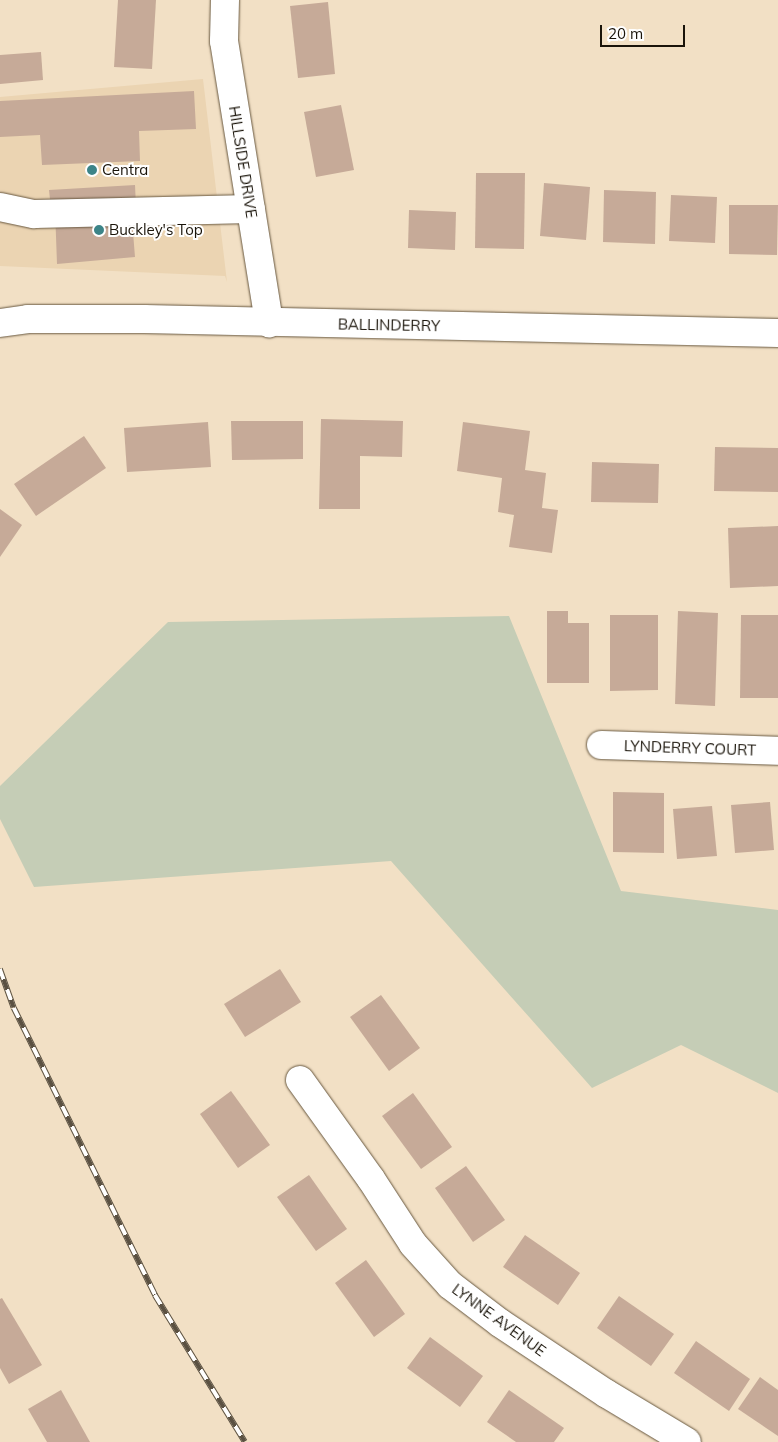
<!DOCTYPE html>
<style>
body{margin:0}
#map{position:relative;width:778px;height:1442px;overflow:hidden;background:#f2e0c5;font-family:Mulish,sans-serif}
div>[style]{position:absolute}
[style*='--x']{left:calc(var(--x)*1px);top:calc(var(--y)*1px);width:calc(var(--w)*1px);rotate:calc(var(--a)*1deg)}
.built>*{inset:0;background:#ebd4b2}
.green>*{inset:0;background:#c5cdb6}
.building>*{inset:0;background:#c6aa98}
.roads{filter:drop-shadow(0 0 1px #685840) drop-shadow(0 0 1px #685840)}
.minor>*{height:28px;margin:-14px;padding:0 14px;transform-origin:14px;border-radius:14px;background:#fff}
.rail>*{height:5.5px;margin-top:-2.75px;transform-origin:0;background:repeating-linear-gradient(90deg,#fff 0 11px,#5b5142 0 22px);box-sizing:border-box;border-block:1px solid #5b5142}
.dots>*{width:14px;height:14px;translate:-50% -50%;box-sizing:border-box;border:2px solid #fff;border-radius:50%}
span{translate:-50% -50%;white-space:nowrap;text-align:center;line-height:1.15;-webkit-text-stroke:4px #fff;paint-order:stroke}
.street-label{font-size:15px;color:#1a140a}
.poi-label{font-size:15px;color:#1a140a}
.left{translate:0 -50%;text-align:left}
.scale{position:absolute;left:600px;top:25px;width:85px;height:22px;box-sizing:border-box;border:2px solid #1a140a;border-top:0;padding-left:6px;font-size:15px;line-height:18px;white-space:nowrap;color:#1a140a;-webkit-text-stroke:4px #fff;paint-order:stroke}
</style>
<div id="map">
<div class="built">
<i style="clip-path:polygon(203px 79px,227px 282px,225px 276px,0 266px,0 97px)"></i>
</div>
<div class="green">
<i style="clip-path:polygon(509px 616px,621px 891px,778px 910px,778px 1093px,681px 1045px,592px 1088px,391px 861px,34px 887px,0 819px,0 786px,168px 622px)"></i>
</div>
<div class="building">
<i style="clip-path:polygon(118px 0,156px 0,152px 69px,114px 67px)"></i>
<i style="clip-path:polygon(328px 2px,335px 74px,298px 78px,290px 6px)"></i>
<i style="clip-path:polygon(41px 52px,43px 80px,0 84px,0 55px)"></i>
<i style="clip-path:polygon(194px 91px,196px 129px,139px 131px,140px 161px,42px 165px,40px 135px,0 137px,0 101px)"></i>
<i style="clip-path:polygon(341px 105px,354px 170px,316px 177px,304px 112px)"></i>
<i style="clip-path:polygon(476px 173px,525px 173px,524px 249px,475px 248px)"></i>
<i style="clip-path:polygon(544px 183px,590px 187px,586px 240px,540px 236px)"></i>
<i style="clip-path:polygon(135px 185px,136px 206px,131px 207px,135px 257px,57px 264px,55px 209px,51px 209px,49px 190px)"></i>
<i style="clip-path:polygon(604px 190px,656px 192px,655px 244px,603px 242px)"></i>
<i style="clip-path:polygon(671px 195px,717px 197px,715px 243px,669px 241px)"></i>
<i style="clip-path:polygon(729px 205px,778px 205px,777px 255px,729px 254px)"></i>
<i style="clip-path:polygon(409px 210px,456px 212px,455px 250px,408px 248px)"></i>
<i style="clip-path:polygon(321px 419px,403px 421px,402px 457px,360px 456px,360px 509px,319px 509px)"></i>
<i style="clip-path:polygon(231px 421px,303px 421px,303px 459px,232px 460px)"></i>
<i style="clip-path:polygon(208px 422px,211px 467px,127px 472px,124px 428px)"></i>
<i style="clip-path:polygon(463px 422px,530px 431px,525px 470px,546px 473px,542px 508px,558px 510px,552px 553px,509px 547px,514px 515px,498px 512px,502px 478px,457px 471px)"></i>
<i style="clip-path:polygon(84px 436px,106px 468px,36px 516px,14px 484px)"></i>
<i style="clip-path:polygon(715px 447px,778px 448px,778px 492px,714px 491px)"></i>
<i style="clip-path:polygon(592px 462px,659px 464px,658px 503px,591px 502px)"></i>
<i style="clip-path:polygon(0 509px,22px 525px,0 557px)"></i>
<i style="clip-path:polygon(778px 526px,778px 586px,730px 588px,728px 528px)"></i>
<i style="clip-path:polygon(547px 611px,568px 611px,568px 623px,589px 623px,589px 683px,547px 683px)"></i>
<i style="clip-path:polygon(678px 611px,718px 613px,715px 706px,675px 704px)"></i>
<i style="clip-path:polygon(610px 615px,658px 615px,658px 690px,610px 691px)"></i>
<i style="clip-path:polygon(741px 615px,778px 615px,778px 698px,740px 698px)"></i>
<i style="clip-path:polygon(613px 792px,664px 793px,664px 853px,613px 852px)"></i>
<i style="clip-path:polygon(770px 802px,774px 850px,735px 853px,731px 805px)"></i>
<i style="clip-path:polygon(712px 806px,717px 856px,677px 859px,673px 809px)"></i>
<i style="clip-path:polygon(280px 969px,301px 1002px,245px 1037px,224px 1004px)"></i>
<i style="clip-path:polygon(381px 995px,420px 1048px,389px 1071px,350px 1017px)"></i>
<i style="clip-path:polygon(231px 1091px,270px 1145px,238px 1168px,200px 1114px)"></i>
<i style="clip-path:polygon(413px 1093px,452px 1147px,421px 1169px,382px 1116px)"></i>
<i style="clip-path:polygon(466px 1166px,505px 1220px,473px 1242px,435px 1188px)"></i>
<i style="clip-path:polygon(309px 1175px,347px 1229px,316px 1251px,277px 1197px)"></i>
<i style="clip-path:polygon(525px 1235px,580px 1273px,558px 1305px,503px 1267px)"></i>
<i style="clip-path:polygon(366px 1260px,405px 1314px,374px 1337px,335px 1283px)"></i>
<i style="clip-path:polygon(619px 1296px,674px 1334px,651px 1366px,597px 1328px)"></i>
<i style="clip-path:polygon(2px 1298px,42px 1365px,9px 1384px,0 1368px,0 1299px)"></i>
<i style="clip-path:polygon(430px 1337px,483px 1376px,460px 1407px,407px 1368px)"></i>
<i style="clip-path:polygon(696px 1341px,750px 1379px,729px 1411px,674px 1373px)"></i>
<i style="clip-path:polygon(760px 1377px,778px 1390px,778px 1436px,738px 1409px)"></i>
<i style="clip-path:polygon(61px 1390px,90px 1442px,47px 1442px,28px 1409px)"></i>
<i style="clip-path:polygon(509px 1390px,564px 1428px,554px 1442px,516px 1442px,487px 1422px)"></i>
</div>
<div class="roads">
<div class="minor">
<i style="--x:225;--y:0;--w:41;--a:91.4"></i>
<i style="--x:224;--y:41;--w:286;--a:80.9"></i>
<i style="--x:0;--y:207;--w:35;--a:12"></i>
<i style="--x:34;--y:214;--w:217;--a:-1.3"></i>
<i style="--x:0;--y:323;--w:28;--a:-8"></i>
<i style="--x:28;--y:319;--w:116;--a:0"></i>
<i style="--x:144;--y:319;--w:634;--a:1.27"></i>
<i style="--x:601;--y:745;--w:177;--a:1.9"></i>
<i style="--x:300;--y:1080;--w:122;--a:54.4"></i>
<i style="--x:371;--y:1179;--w:77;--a:57.1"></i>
<i style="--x:413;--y:1244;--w:55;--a:47.9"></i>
<i style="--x:450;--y:1285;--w:63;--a:37.2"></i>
<i style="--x:500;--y:1323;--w:128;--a:33.6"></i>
<i style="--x:607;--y:1394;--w:93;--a:31"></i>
</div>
</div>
<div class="rail">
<i style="--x:0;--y:969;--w:41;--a:70.3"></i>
<i style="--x:14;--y:1008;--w:320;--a:63.8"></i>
<i style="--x:155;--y:1295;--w:172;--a:58.5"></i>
</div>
<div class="dots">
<i style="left:92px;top:170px;background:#3c8488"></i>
<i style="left:99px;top:230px;background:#3c8488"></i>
</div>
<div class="street-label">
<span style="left:243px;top:162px;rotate:81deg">HILLSIDE DRIVE</span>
<span style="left:389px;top:325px;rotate:1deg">BALLINDERRY</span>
<span style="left:690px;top:748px;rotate:2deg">LYNDERRY COURT</span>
<span style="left:499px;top:1320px;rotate:36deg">LYNNE AVENUE</span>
</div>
<div class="poi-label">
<span class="left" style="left:102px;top:170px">Centra</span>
<span class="left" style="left:109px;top:230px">Buckley's Top</span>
</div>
<div class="scale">20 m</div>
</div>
